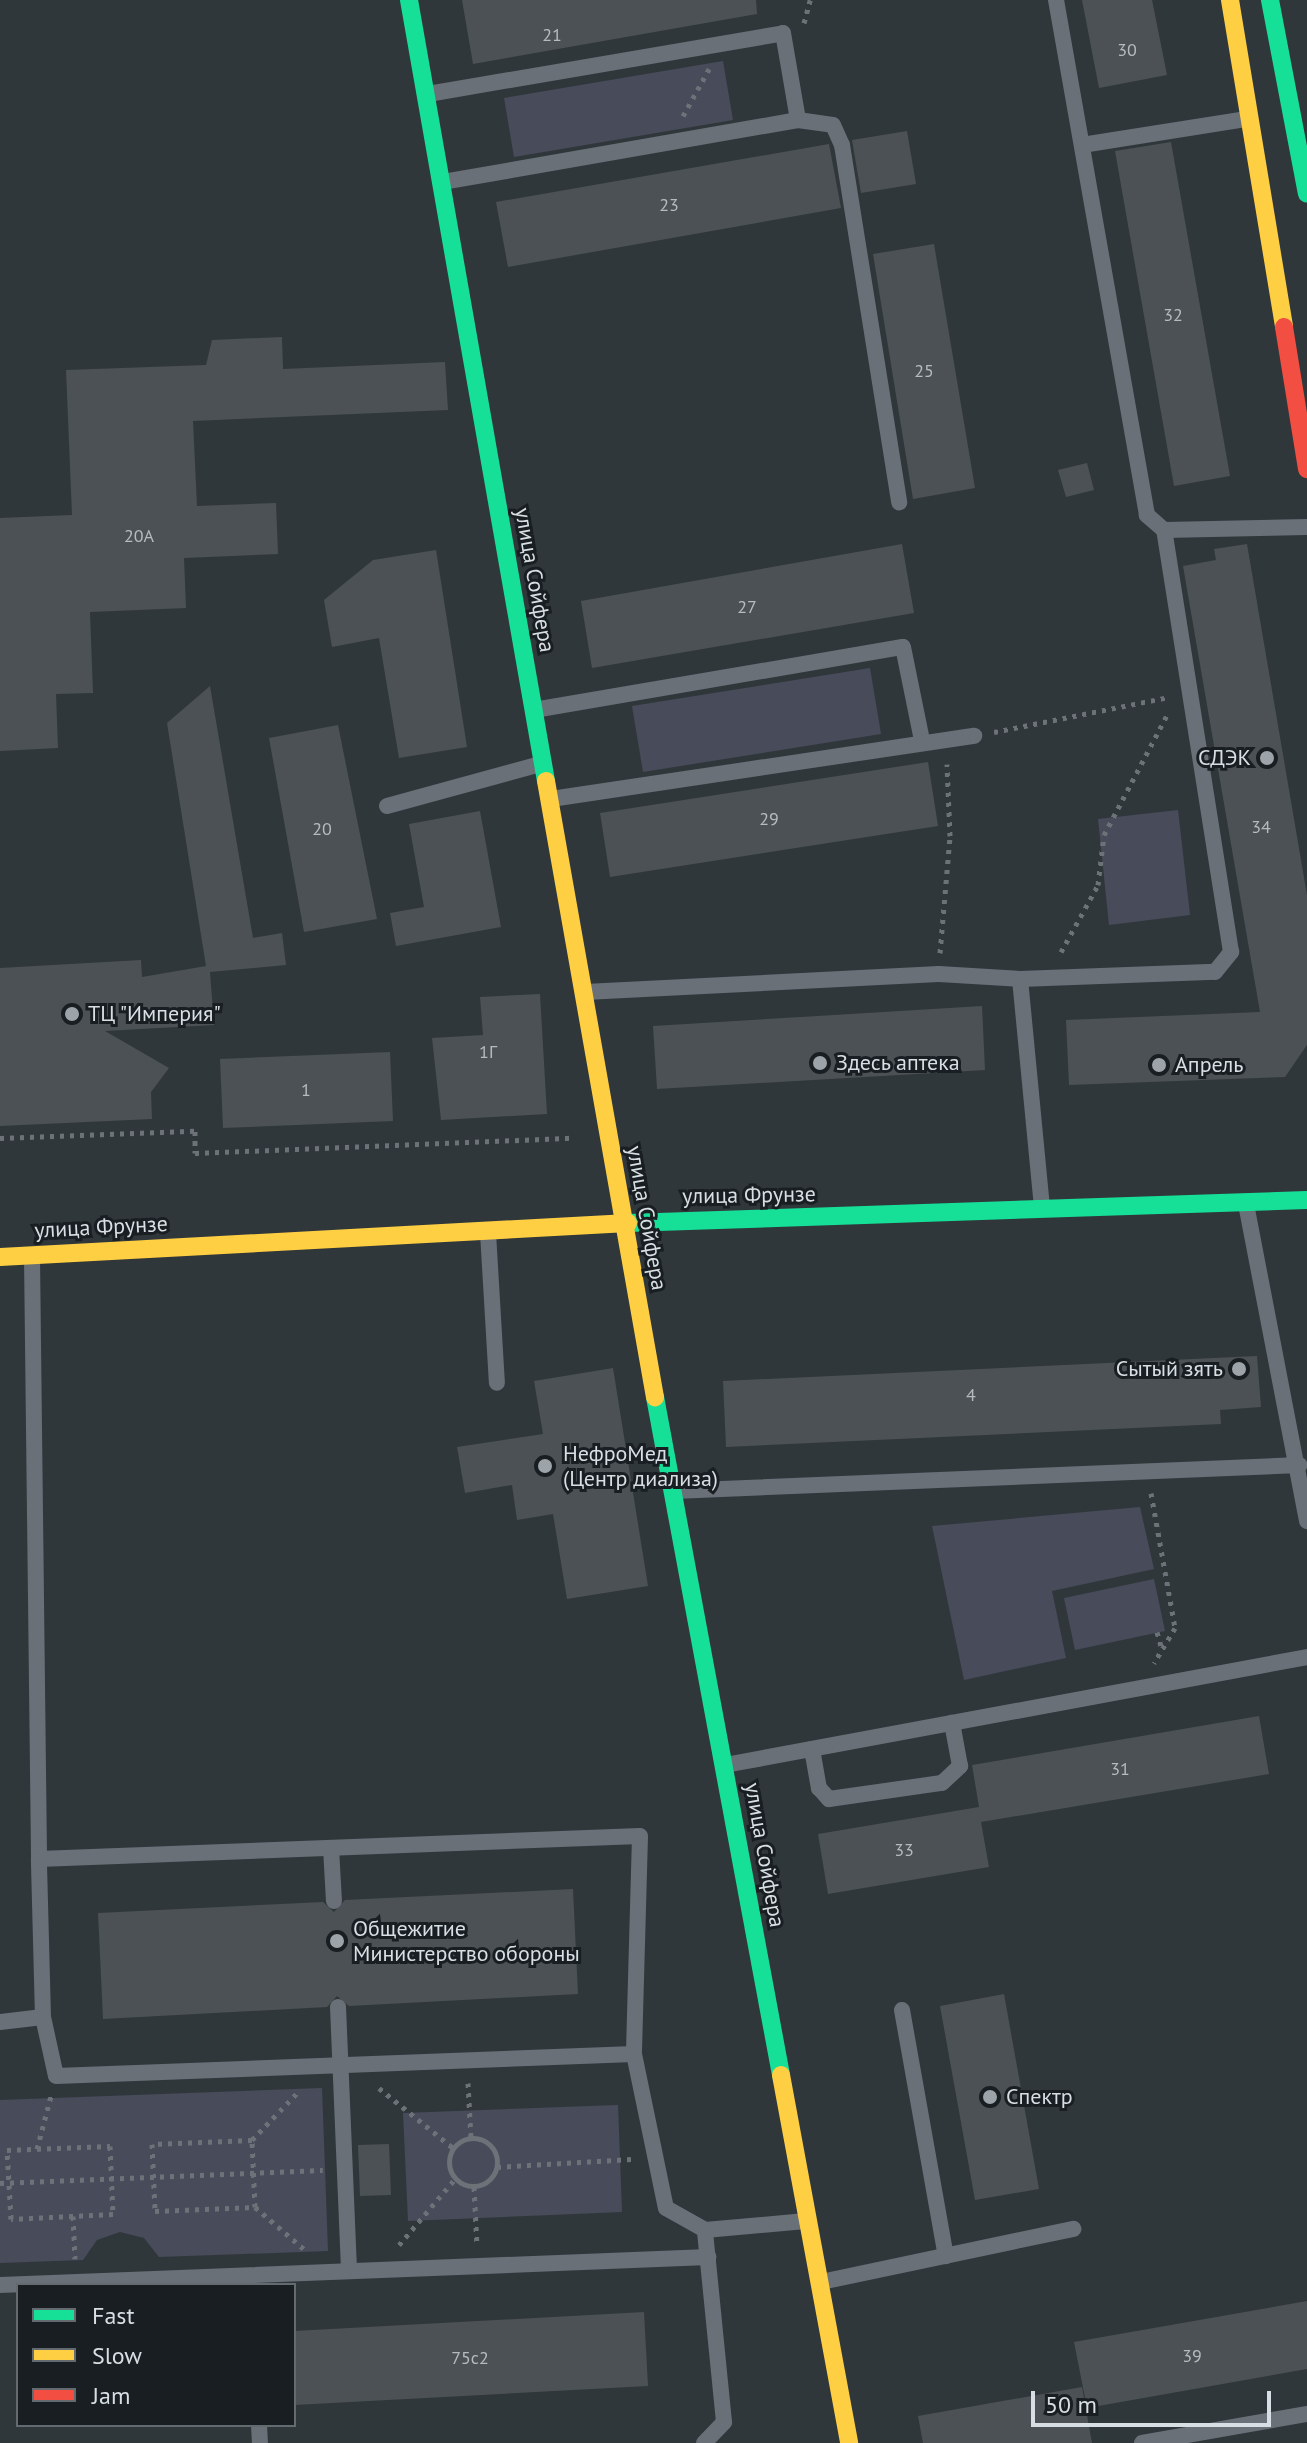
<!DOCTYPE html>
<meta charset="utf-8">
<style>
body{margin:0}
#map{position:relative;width:1307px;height:2443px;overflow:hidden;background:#30373b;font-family:"PT Sans",sans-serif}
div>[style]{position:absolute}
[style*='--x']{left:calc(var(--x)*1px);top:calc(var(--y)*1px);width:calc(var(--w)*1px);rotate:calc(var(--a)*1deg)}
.green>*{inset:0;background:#484b5a}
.building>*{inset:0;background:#4b5154}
.path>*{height:5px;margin-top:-2.5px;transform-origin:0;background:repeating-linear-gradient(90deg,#6c7278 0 4px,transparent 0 10px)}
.path>.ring{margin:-2.5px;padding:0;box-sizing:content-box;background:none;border:5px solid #6c7278;border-radius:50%}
.lane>*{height:16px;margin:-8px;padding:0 8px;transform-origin:8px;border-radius:8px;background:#697078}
.fast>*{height:18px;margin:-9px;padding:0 9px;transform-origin:9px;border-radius:9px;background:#16e098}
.slow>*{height:18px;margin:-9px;padding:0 9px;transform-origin:9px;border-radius:9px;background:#ffcf43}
.jam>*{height:18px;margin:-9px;padding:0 9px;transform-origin:9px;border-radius:9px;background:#f24e42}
.dots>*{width:22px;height:22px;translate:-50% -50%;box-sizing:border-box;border:4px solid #181e22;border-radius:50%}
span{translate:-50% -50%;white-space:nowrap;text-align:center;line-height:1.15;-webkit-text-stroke:6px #181e22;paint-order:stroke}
.number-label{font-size:18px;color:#b4bcc0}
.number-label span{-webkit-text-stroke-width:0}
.street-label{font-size:22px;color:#d7dfe4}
.poi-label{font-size:22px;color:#d7dfe4}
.right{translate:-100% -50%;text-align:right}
.left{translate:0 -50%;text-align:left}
.legend{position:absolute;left:16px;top:2283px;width:280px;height:144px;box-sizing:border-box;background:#181e22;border:2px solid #646b70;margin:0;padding:10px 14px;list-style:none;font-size:24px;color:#d7dfe4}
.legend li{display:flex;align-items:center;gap:16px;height:40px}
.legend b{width:40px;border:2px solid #646b70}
.scale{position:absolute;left:1031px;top:2391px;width:240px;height:36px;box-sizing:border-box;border:4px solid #d7dfe4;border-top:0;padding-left:10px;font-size:24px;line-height:28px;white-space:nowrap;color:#d7dfe4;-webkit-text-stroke:6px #181e22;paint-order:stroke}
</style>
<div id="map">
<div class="green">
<i style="clip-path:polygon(723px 61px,733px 120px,514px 157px,504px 98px)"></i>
<i style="clip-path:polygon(870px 668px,881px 734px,643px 772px,632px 706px)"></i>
<i style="clip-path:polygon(1178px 810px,1190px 915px,1109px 925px,1098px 819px)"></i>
<i style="clip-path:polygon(1140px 1507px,1154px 1569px,1052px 1591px,1066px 1658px,964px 1680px,932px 1526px)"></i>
<i style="clip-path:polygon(1154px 1579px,1165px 1631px,1075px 1650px,1064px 1598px)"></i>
<i style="clip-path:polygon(322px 2088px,328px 2251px,159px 2257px,144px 2238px,120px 2232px,97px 2240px,83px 2260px,0 2263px,0 2100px)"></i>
<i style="clip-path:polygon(618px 2105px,622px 2212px,408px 2221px,403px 2113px)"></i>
</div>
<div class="building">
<i style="clip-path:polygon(462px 0,756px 0,757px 14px,473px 64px)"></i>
<i style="clip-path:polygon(1082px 0,1152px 0,1167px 75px,1099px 88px)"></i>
<i style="clip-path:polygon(907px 131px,916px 184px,861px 193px,852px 140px)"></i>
<i style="clip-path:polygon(1171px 142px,1230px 476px,1174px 486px,1115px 151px)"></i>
<i style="clip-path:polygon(829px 144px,841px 208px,508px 267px,496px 202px)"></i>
<i style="clip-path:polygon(934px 244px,975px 488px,913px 499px,873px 254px)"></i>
<i style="clip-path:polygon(282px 337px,283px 369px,445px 362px,448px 410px,193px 421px,197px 506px,276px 503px,278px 554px,184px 558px,186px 608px,90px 612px,93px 693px,56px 694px,58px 748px,0 751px,0 518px,72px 515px,66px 370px,206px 365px,212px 340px)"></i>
<i style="clip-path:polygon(1087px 463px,1094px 490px,1066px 497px,1058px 470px)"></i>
<i style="clip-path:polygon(902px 544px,914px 613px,592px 668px,581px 601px)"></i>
<i style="clip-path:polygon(1247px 544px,1307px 895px,1307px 1045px,1285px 1077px,1069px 1085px,1066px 1020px,1260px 1012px,1183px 566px,1216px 560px,1214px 549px)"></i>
<i style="clip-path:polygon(436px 550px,467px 747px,399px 758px,379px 638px,332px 647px,324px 600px,373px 560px)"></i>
<i style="clip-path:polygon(210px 686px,253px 938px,282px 933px,286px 965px,210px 972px,214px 1025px,105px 1031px,169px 1068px,151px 1092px,152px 1119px,0 1126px,0 968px,141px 960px,142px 977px,206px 966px,167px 723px)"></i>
<i style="clip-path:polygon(338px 725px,377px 919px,304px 932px,269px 738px)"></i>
<i style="clip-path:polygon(928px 762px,938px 826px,610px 877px,600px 813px)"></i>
<i style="clip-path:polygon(480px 811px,501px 927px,396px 946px,390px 913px,424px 907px,409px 824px)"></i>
<i style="clip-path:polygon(540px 994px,547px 1114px,441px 1120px,432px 1038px,483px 1035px,480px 997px)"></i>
<i style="clip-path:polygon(982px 1006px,985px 1070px,657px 1089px,653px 1026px)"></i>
<i style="clip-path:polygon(390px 1052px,393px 1121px,223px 1128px,220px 1059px)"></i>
<i style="clip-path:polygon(1257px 1356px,1261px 1407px,1220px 1410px,1221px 1424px,726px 1447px,723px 1381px)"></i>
<i style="clip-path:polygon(613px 1368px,648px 1586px,567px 1599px,553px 1514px,517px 1520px,512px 1485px,465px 1493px,457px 1447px,543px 1434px,534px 1381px)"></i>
<i style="clip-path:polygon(1259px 1716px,1269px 1774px,981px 1822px,989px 1867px,828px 1894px,818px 1834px,979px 1807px,972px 1765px)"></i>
<i style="clip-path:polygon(573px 1889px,578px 1994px,349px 2006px,337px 1996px,327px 2007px,103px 2019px,98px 1913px,323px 1902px,334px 1912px,345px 1900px)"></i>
<i style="clip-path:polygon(1004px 1994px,1039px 2189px,975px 2200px,940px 2006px)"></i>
<i style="clip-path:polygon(389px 2144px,391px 2195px,360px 2196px,358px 2145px)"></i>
<i style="clip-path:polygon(1307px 2301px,1307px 2369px,1087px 2408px,1074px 2342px)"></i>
<i style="clip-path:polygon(644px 2312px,648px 2386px,294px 2405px,294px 2331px)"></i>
<i style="clip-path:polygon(1082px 2387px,1092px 2443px,923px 2443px,918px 2416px)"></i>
</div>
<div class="path">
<i style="--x:804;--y:23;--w:24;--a:-75"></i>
<i style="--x:683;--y:116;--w:54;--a:-61"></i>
<i style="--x:994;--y:732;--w:178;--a:-11.3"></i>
<i style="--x:1061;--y:952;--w:77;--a:-61.1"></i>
<i style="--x:1098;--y:885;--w:50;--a:-83.2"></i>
<i style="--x:1104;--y:835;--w:138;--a:-62.3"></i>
<i style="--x:940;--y:953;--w:117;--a:-85.1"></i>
<i style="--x:950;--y:836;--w:72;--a:-92.4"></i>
<i style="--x:0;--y:1138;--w:195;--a:-2.1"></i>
<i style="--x:195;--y:1131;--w:22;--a:90"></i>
<i style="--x:195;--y:1153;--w:377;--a:-2.3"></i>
<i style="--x:1151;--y:1493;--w:137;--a:79.9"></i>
<i style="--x:1175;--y:1628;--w:41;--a:121"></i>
<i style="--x:1157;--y:1632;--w:19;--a:74"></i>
<i style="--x:468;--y:2083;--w:55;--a:86.9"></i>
<i style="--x:379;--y:2088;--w:95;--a:39"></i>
<i class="ring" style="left:449px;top:2138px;width:43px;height:43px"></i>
<i style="--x:252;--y:2140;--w:66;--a:-46.2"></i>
<i style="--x:110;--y:2146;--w:68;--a:87.5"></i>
<i style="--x:113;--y:2214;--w:102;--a:177.2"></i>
<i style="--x:11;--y:2219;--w:69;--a:-93.3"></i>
<i style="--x:7;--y:2150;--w:103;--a:-2.2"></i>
<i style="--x:37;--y:2149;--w:55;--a:-75.2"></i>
<i style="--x:497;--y:2167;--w:135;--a:-3.4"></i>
<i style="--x:0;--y:2183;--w:323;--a:-2.3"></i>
<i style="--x:474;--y:2187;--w:59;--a:87.1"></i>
<i style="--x:255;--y:2207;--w:67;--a:-92.6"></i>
<i style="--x:252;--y:2140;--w:100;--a:177.7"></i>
<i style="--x:152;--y:2144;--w:67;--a:87.4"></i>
<i style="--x:155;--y:2211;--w:100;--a:-2.3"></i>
<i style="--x:255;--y:2207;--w:65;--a:40.6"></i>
<i style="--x:73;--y:2216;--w:43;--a:87.3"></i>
<i style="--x:399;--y:2245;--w:87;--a:-49.7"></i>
</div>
<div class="lane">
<i style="--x:428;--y:94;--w:360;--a:-9.7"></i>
<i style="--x:783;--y:33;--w:88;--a:80.2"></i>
<i style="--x:798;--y:120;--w:360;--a:170.1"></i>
<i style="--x:798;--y:120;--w:35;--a:8"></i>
<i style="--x:833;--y:125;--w:22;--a:66"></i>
<i style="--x:842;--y:145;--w:362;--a:80.9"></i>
<i style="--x:1082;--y:145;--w:167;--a:-9"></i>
<i style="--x:1164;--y:530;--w:143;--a:-1.2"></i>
<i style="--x:534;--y:710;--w:374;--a:-9.7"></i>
<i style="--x:903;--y:647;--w:95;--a:78.5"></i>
<i style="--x:551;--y:799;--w:428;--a:-8.5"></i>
<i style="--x:387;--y:806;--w:160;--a:-15.3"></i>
<i style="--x:1020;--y:979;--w:230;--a:84.5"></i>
<i style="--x:585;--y:992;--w:354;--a:-2.9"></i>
<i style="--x:939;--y:974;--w:81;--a:3.5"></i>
<i style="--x:1020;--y:979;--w:195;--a:-2.1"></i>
<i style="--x:1215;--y:972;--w:26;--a:-51"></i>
<i style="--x:1231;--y:952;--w:427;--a:-99"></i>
<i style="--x:1164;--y:530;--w:23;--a:-139"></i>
<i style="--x:1147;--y:515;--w:523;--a:-100.02"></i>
<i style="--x:1246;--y:1204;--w:323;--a:79.1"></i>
<i style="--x:488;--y:1233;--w:150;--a:86.6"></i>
<i style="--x:32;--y:1257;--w:602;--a:89.33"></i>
<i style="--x:674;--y:1491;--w:626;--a:-2.38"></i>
<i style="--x:812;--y:1749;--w:40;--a:80"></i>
<i style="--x:819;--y:1788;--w:15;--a:48"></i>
<i style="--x:829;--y:1799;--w:114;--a:-8.1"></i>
<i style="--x:942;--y:1783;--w:25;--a:-43"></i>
<i style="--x:960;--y:1766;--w:44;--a:-100.5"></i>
<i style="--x:725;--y:1765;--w:592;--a:-10.51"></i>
<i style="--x:331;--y:1848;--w:53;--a:86.8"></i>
<i style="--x:338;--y:2007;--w:264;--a:87.6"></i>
<i style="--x:902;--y:2010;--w:250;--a:79.9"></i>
<i style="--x:43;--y:2017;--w:158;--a:-91.5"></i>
<i style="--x:39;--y:1859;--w:601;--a:-2.19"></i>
<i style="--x:640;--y:1836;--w:218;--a:91.6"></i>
<i style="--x:0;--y:2022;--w:43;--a:-6.6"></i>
<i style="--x:43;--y:2017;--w:60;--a:77.6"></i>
<i style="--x:56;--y:2076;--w:578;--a:-2.18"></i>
<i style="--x:634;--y:2054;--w:157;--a:78.3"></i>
<i style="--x:666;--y:2208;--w:45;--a:29.4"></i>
<i style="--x:705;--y:2230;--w:101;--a:-5.1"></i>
<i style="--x:821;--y:2282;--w:258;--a:-11.9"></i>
<i style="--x:0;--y:2285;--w:709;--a:-2.26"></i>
<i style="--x:259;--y:2425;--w:18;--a:87"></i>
<i style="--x:704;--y:2443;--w:29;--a:-46"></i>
<i style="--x:724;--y:2422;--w:193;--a:-95.7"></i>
<i style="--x:1142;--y:2443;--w:168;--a:-10"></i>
</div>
<div class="fast">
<i style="--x:409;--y:0;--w:793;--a:80.05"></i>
<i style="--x:1270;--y:0;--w:197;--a:79.2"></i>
<i style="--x:628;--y:1223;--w:679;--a:-1.94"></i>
<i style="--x:655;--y:1397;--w:690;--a:79.47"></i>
</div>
<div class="slow">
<i style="--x:1230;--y:0;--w:331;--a:80.6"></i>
<i style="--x:546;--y:781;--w:626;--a:79.97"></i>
<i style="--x:0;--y:1257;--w:629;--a:-3.1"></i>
<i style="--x:781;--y:2075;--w:374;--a:79.5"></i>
</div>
<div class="jam">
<i style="--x:1284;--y:327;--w:144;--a:80.8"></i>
</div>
<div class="dots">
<i style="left:1267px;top:758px;background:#9da4a9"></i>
<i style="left:72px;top:1014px;background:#9da4a9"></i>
<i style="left:820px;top:1063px;background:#9da4a9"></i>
<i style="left:1159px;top:1065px;background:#9da4a9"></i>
<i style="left:1239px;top:1369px;background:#9da4a9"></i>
<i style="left:545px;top:1466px;background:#9da4a9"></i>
<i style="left:337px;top:1941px;background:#9da4a9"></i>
<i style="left:990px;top:2097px;background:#9da4a9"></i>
</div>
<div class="number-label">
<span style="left:552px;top:35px">21</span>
<span style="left:1127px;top:50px">30</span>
<span style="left:669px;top:205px">23</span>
<span style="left:1173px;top:315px">32</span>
<span style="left:924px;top:371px">25</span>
<span style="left:139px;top:536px">20А</span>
<span style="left:747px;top:607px">27</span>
<span style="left:769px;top:819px">29</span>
<span style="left:1261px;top:827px">34</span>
<span style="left:322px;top:829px">20</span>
<span style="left:488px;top:1052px">1Г</span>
<span style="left:306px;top:1090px">1</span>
<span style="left:971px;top:1395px">4</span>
<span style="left:1120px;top:1769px">31</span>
<span style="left:904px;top:1850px">33</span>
<span style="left:1192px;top:2356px">39</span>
<span style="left:470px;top:2358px">75с2</span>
</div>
<div class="street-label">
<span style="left:535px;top:580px;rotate:80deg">улица Сойфера</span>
<span style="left:749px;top:1195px;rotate:-1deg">улица Фрунзе</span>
<span style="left:647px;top:1218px;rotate:80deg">улица Сойфера</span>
<span style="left:101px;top:1227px;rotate:-3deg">улица Фрунзе</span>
<span style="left:765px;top:1855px;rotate:80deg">улица Сойфера</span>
</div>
<div class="poi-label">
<span class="right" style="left:1251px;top:758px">СДЭК</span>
<span class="left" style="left:88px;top:1014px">ТЦ "Империя"</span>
<span class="left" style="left:836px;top:1063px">Здесь аптека</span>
<span class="left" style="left:1175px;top:1065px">Апрель</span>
<span class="right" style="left:1223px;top:1369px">Сытый зять</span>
<span class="left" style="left:563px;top:1466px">НефроМед<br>(Центр диализа)</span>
<span class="left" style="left:353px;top:1941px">Общежитие<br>Министерство обороны</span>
<span class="left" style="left:1006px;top:2097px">Спектр</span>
</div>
<ul class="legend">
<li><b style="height:10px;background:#16e098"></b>Fast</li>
<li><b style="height:10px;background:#ffcf43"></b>Slow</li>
<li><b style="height:10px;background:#f24e42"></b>Jam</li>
</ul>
<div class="scale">50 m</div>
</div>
